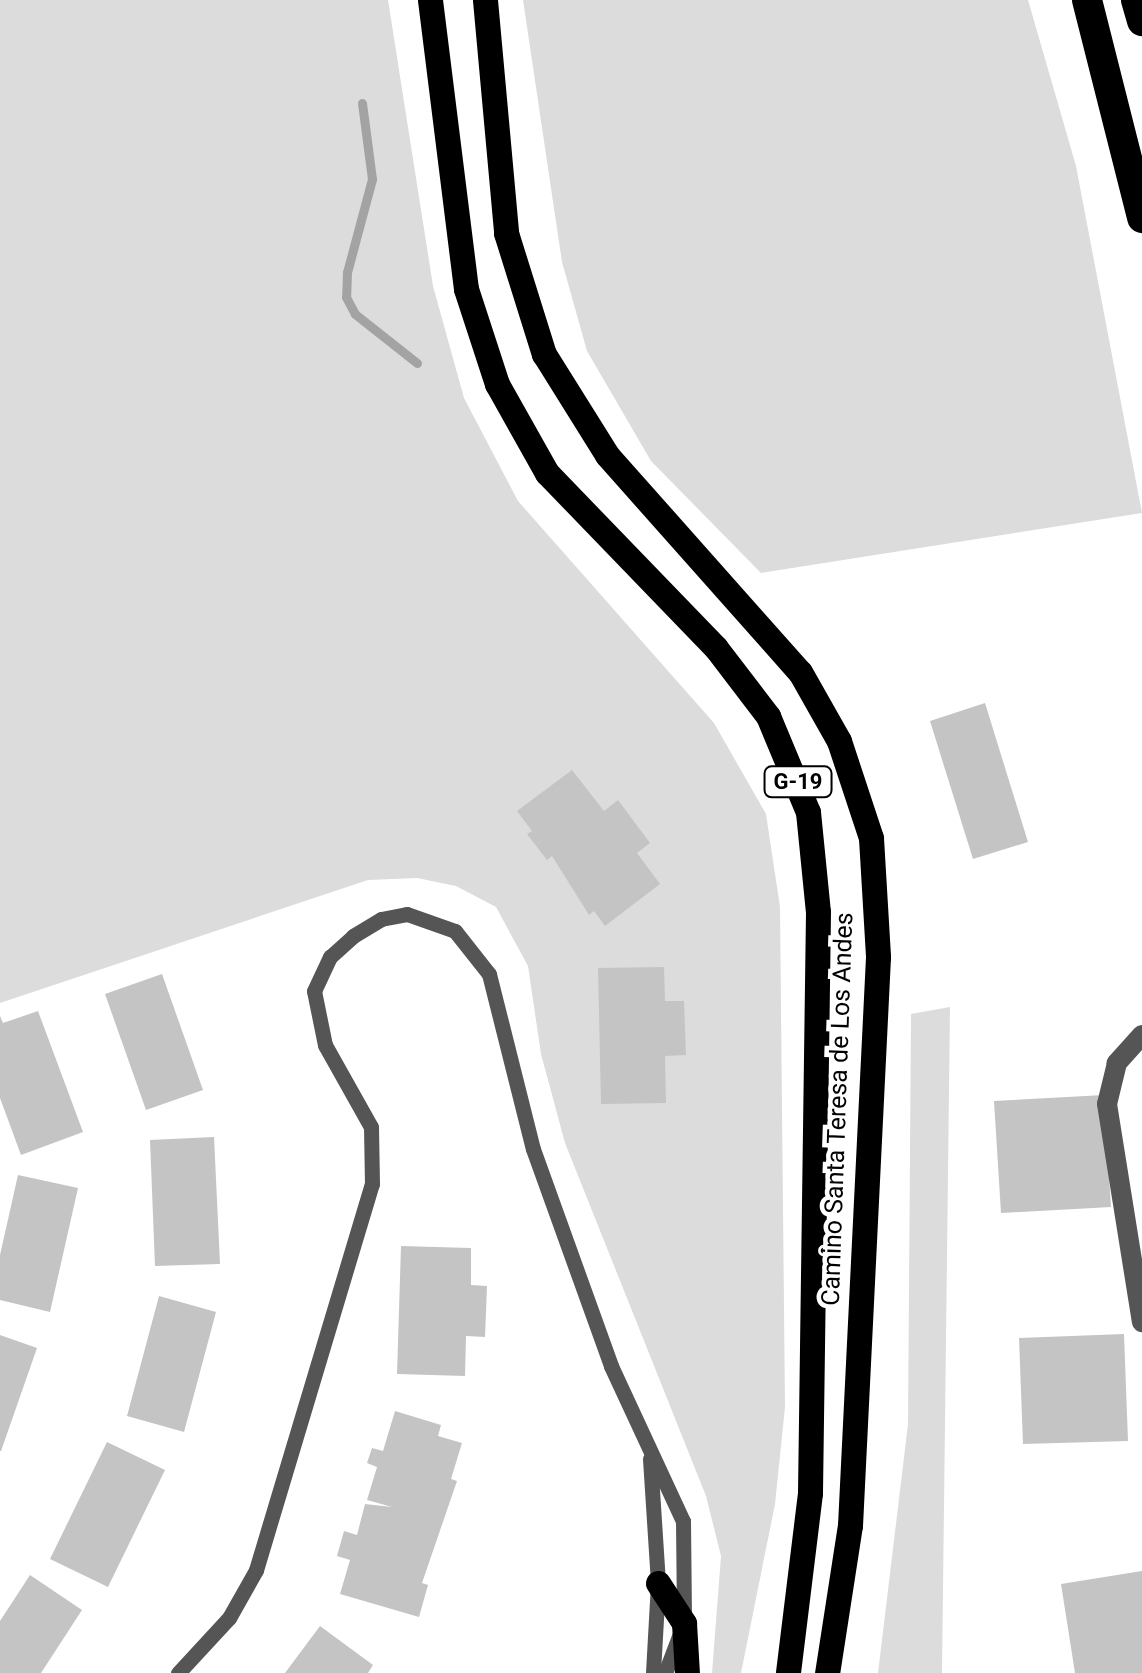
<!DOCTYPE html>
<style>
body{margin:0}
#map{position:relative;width:1142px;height:1673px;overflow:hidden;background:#fff;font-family:Roboto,sans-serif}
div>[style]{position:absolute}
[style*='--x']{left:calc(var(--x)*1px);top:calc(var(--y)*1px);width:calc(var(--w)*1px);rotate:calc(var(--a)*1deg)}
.green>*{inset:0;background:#dcdcdc}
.stream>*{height:9px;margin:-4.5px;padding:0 4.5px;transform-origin:4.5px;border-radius:4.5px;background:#a3a3a3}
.building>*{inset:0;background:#c4c4c4}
.service>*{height:15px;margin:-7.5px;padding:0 7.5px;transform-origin:7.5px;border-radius:7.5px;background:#555}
.minor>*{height:20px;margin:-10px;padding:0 10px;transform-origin:10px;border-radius:10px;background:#555}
.primary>*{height:25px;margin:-12.5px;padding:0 12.5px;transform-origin:12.5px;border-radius:12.5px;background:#000}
.motorway>*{height:30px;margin:-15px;padding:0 15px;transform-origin:15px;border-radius:15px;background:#000}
span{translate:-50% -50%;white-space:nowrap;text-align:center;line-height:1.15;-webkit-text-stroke:9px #fff;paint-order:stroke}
.shield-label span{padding:2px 8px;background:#fff;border:2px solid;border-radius:8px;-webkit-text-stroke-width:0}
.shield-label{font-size:22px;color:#000;font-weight:700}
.street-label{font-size:25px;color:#000}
</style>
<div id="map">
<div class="green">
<i style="clip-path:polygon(0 0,388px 0,433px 286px,464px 398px,518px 501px,714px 723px,766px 814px,780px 907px,785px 1407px,775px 1504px,741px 1673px,712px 1673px,721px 1556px,706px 1496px,565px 1143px,541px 1054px,528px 966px,496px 907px,456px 886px,417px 878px,368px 880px,0 1003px)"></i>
<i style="clip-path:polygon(523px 0,1028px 0,1076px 166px,1142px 513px,761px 573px,651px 461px,587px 351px,562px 262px)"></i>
<i style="clip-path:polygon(950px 1007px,942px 1673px,878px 1673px,908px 1424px,911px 1014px)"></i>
</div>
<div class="stream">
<i style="--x:362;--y:103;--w:77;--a:82.5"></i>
<i style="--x:372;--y:179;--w:96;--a:105"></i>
<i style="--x:347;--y:272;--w:25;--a:92"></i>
<i style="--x:346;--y:297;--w:19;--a:62"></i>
<i style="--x:355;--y:314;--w:79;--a:38.3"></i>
</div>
<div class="building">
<i style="clip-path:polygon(985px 703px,1028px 842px,973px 859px,930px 721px)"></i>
<i style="clip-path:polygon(572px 770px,604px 811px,618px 800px,650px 843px,637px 853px,660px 884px,605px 926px,594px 911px,589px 915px,552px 856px,547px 860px,527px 834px,532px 831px,517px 811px)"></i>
<i style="clip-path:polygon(664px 967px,665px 1001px,684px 1001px,686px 1055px,665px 1056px,666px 1103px,601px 1104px,598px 968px)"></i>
<i style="clip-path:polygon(162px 974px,203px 1090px,146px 1110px,105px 994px)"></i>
<i style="clip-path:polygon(38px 1011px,83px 1132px,21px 1155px,0 1098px,0 1016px,3px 1023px)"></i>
<i style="clip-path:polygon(1104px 1095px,1111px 1207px,1001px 1213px,994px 1101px)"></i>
<i style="clip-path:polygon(214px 1137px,220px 1264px,155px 1266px,150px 1140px)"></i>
<i style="clip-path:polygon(18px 1175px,78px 1188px,50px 1312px,0 1300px,0 1255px)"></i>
<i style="clip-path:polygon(401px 1246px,471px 1248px,471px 1285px,487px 1286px,485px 1337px,466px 1336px,465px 1376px,397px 1374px)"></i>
<i style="clip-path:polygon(159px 1296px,216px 1312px,184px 1432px,127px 1416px)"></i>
<i style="clip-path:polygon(1124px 1334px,1128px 1441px,1023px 1444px,1019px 1338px)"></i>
<i style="clip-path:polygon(0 1335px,37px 1348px,1px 1451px,0 1451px)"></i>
<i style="clip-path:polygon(395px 1411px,441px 1425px,438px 1436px,462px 1443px,451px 1479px,457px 1481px,422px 1583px,428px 1585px,419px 1617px,340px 1594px,350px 1560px,337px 1556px,344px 1531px,357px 1535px,365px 1504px,392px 1507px,367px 1500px,377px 1467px,367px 1463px,372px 1448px,383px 1451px)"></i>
<i style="clip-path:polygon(107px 1442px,165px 1470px,108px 1587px,50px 1559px)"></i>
<i style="clip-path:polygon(1142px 1571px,1142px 1673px,1075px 1673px,1061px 1584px)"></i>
<i style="clip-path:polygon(30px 1575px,82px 1610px,41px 1673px,0 1673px,0 1621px)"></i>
<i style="clip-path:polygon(320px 1626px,373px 1665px,368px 1673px,285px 1673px)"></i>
</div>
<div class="service">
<i style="--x:650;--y:1459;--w:124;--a:86.3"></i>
<i style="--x:658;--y:1583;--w:90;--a:93.2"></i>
<i style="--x:178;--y:1673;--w:75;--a:-47.2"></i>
<i style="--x:229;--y:1618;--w:55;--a:-60.6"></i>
<i style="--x:256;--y:1570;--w:403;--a:-73.3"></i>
<i style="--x:372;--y:1184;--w:57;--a:-91"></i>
<i style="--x:371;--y:1127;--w:94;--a:-119.3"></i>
<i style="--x:325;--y:1045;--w:55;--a:-101.5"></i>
<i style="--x:314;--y:991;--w:38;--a:-65"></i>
<i style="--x:330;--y:957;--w:31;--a:-42"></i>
<i style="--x:353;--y:936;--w:33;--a:-31"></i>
<i style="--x:381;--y:919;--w:26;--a:-11"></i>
<i style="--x:407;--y:914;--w:51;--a:19.5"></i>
<i style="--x:455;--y:931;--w:55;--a:51.7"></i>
<i style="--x:489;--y:974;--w:180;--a:75.9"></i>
<i style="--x:533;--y:1149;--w:231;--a:70.2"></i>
<i style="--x:611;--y:1366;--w:171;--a:65.1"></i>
<i style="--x:683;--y:1521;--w:102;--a:89.4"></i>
<i style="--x:684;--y:1623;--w:53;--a:110.8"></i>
</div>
<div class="minor">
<i style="--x:1142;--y:1035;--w:38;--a:132"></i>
<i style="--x:1117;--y:1063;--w:42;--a:103.7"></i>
<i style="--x:1107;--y:1104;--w:221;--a:80.9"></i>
</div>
<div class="primary">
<i style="--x:430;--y:0;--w:291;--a:82.9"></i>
<i style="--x:466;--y:289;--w:100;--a:71.9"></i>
<i style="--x:497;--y:384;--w:102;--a:60.7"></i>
<i style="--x:547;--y:473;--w:243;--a:46"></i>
<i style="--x:716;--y:648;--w:86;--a:52.6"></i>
<i style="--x:768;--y:716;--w:104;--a:67.4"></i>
<i style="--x:808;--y:812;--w:100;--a:84.3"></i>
<i style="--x:818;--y:912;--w:581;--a:90.79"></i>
<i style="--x:810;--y:1493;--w:181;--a:97"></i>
<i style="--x:485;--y:0;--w:234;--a:84.8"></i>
<i style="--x:506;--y:233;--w:127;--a:72.6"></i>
<i style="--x:544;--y:354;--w:119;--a:58"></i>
<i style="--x:607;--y:455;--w:290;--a:48.4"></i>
<i style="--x:800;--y:672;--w:79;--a:60.5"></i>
<i style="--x:839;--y:741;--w:102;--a:71.7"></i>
<i style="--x:871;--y:838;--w:119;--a:86.6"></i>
<i style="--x:878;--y:957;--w:569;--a:92.82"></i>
<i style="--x:850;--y:1525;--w:150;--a:98.8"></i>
<i style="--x:658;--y:1583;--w:48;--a:57"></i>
<i style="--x:684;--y:1623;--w:50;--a:86.6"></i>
</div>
<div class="motorway">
<i style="--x:1087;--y:0;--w:225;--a:75.8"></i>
<i style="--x:1136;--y:0;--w:22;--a:74"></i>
</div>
<div class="shield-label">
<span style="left:798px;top:782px">G-19</span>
</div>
<div class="street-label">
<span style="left:838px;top:1109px;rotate:-88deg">Camino Santa Teresa de Los Andes</span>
</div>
</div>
